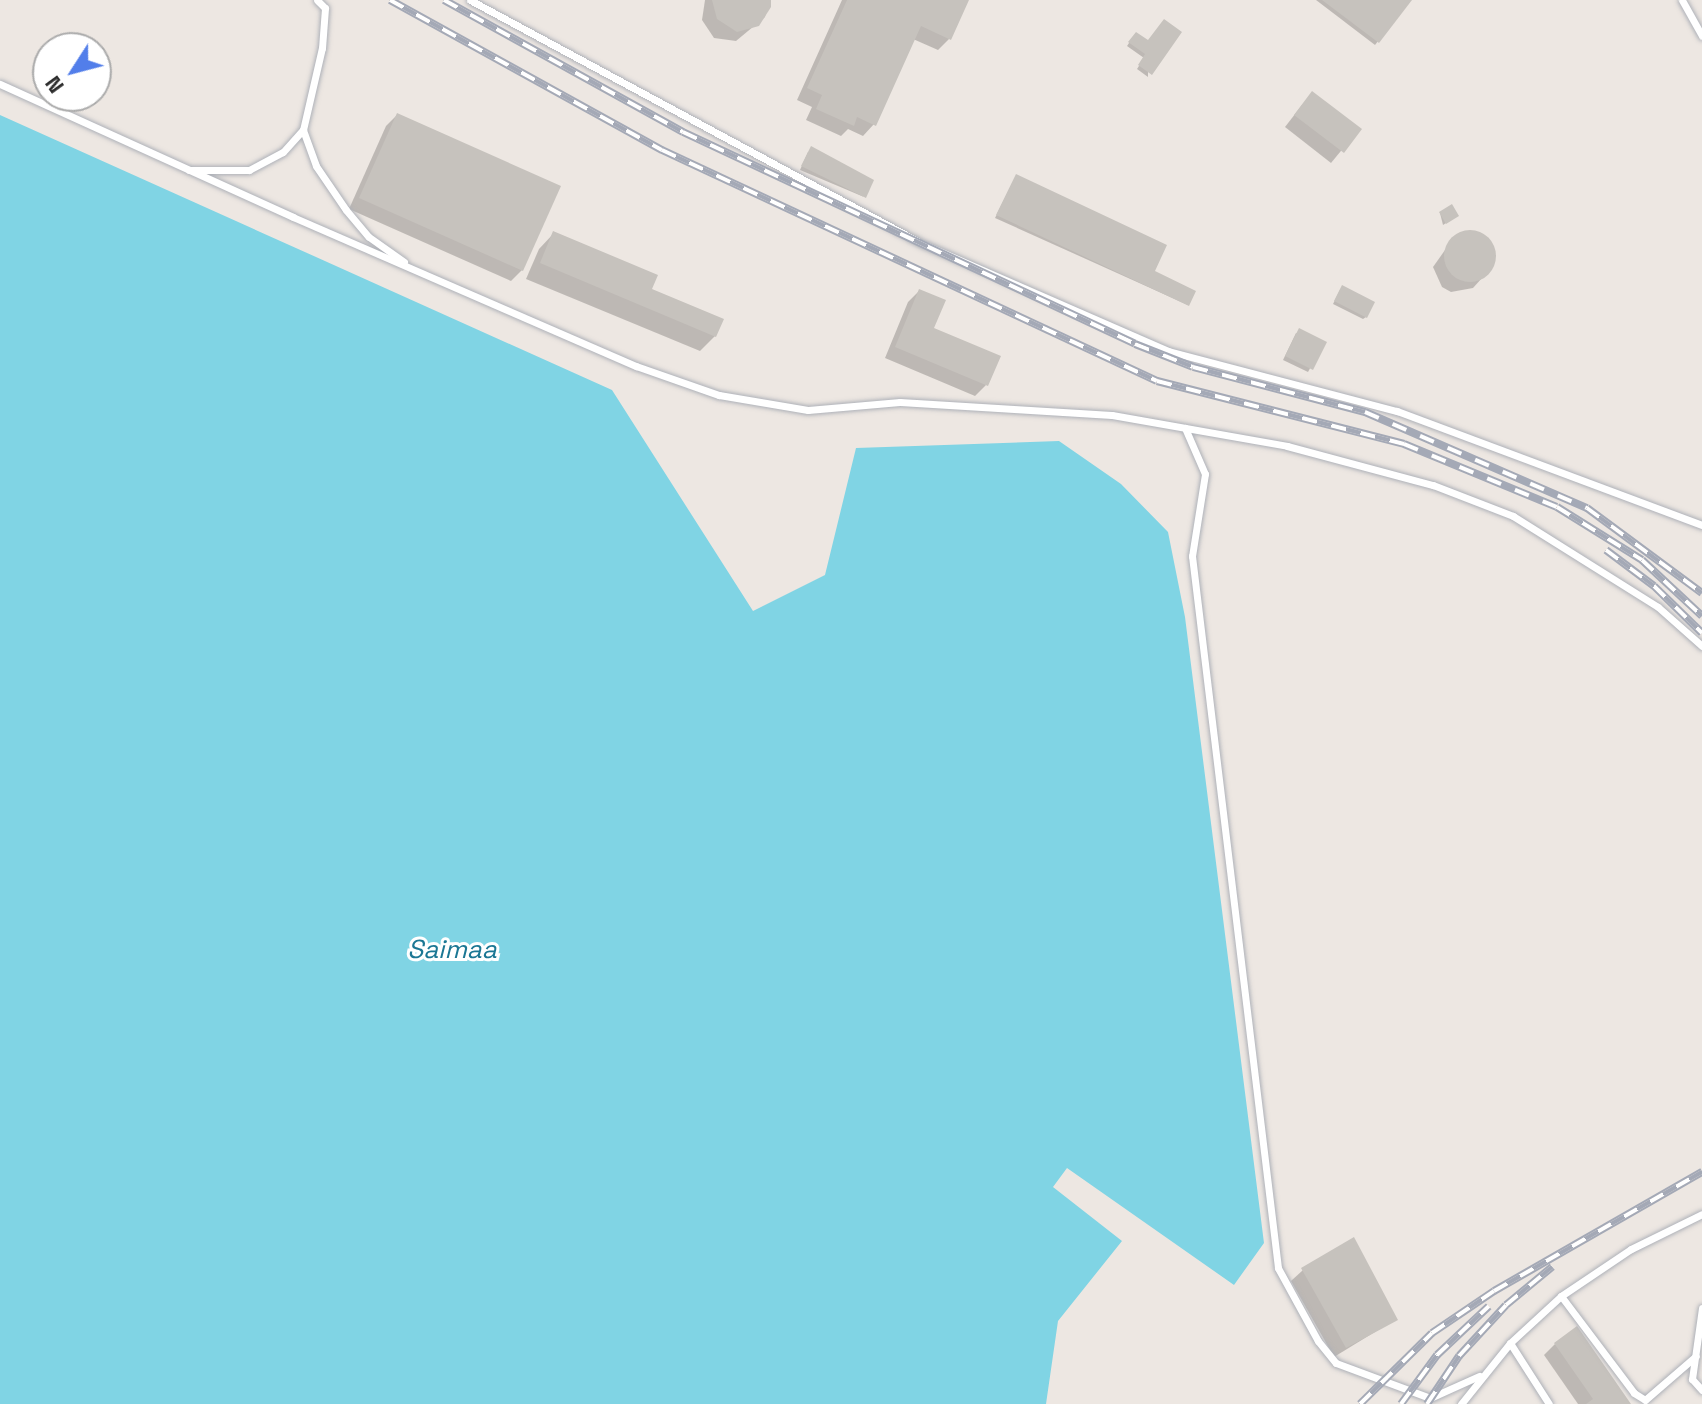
<!DOCTYPE html>
<style>
body{margin:0}
#map{position:relative;width:1702px;height:1404px;overflow:hidden;background:#ede7e2;font-family:"Space Grotesk",sans-serif}
div>[style]{position:absolute}
[style*='--x']{left:calc(var(--x)*1px);top:calc(var(--y)*1px);width:calc(var(--w)*1px);rotate:calc(var(--a)*1deg)}
.water>*{inset:0;background:#80d4e4}
.shadow>*{inset:0;background:#0003}
.building>*{inset:0;background:#c6c2bd}
.round{border-radius:50%}
.roads{filter:drop-shadow(0 0 2px #aeb1b8) drop-shadow(0 0 2px #aeb1b8)}
.lane>*{height:7px;margin:-3.5px;padding:0 3.5px;transform-origin:3.5px;border-radius:3.5px;background:#fff}
.rail>*{height:8px;margin-top:-4px;transform-origin:0;background:repeating-linear-gradient(90deg,#fff 0 15px,#a4a9b6 0 30px);box-sizing:border-box;border-block:2px solid #a4a9b6}
span{translate:-50% -50%;white-space:nowrap;text-align:center;line-height:1.15;-webkit-text-stroke:6px #fff;paint-order:stroke}
.water-label{font-size:26px;color:#1b7794;font-style:italic}
.north{position:absolute;left:32px;top:32px;width:80px;height:80px;box-sizing:border-box;background:#fff;border:2px solid #ababab;border-radius:50%;rotate:234deg;font-size:22px;font-weight:700;line-height:32px;text-align:center;color:#2d2d2d}
.north::after{content:'';display:block;margin:auto;width:28px;height:36px;background:#527eea;clip-path:polygon(50% 0,100% 100%,50% 72%,0 100%)}
</style>
<div id="map">
<div class="water">
<i style="clip-path:polygon(0 115px,612px 390px,753px 611px,825px 575px,856px 448px,1059px 441px,1121px 484px,1168px 532px,1185px 617px,1264px 1243px,1234px 1285px,1067px 1168px,1053px 1187px,1122px 1241px,1058px 1321px,1046px 1404px,0 1404px)"></i>
</div>
<div class="shadow">
<i style="clip-path:polygon(705px 0,768px 0,765px 17px,736px 41px,714px 38px,702px 20px)"></i>
<i style="clip-path:polygon(842px 0,967px 0,949px 39px,938px 50px,913px 39px,874px 124px,863px 136px,848px 129px,841px 136px,806px 120px,812px 107px,797px 100px)"></i>
<i style="clip-path:polygon(1316px 0,1410px 0,1375px 45px)"></i>
<i style="clip-path:polygon(1133px 37px,1148px 43px,1148px 77px,1137px 69px,1144px 58px,1127px 46px)"></i>
<i style="clip-path:polygon(1302px 105px,1359px 129px,1331px 163px,1285px 127px)"></i>
<i style="clip-path:polygon(397px 115px,522px 270px,511px 281px,349px 209px,386px 126px)"></i>
<i style="clip-path:polygon(808px 152px,864px 197px,800px 170px)"></i>
<i style="clip-path:polygon(1016px 176px,1152px 272px,1188px 305px,995px 218px)"></i>
<i style="clip-path:polygon(1440px 213px,1454px 218px,1443px 225px)"></i>
<i style="clip-path:polygon(1476px 232px,1493px 246px,1492px 267px,1473px 288px,1451px 292px,1442px 287px,1433px 267px,1455px 236px)"></i>
<i style="clip-path:polygon(554px 233px,715px 336px,700px 351px,526px 279px,539px 249px)"></i>
<i style="clip-path:polygon(1340px 290px,1366px 317px,1363px 319px,1333px 304px)"></i>
<i style="clip-path:polygon(919px 291px,932px 329px,986px 385px,975px 396px,885px 358px,908px 302px)"></i>
<i style="clip-path:polygon(1296px 333px,1324px 343px,1308px 372px,1283px 360px)"></i>
<i style="clip-path:polygon(1303px 1270px,1396px 1319px,1334px 1357px,1291px 1281px)"></i>
<i style="clip-path:polygon(1555px 1344px,1628px 1404px,1578px 1404px,1544px 1355px)"></i>
</div>
<div class="building">
<i style="clip-path:polygon(712px 0,771px 0,771px 7px,759px 26px,737px 32px,717px 19px)"></i>
<i style="clip-path:polygon(847px 0,969px 0,951px 40px,921px 26px,876px 126px,857px 117px,854px 126px,816px 109px,822px 95px,807px 88px)"></i>
<i style="clip-path:polygon(1322px 0,1412px 0,1379px 43px)"></i>
<i style="clip-path:polygon(1164px 19px,1182px 32px,1152px 75px,1138px 65px,1145px 54px,1128px 42px,1136px 32px,1148px 40px)"></i>
<i style="clip-path:polygon(1312px 91px,1362px 129px,1344px 153px,1294px 115px)"></i>
<i style="clip-path:polygon(397px 113px,561px 186px,523px 271px,359px 198px)"></i>
<i style="clip-path:polygon(811px 146px,874px 180px,866px 198px,801px 166px)"></i>
<i style="clip-path:polygon(1016px 174px,1167px 245px,1155px 271px,1196px 291px,1189px 306px,996px 215px)"></i>
<i style="clip-path:polygon(1452px 204px,1459px 216px,1446px 224px,1439px 212px)"></i>
<i class="round" style="left:1444px;top:230px;width:52px;height:52px"></i>
<i style="clip-path:polygon(553px 231px,658px 275px,652px 289px,724px 319px,716px 337px,540px 263px)"></i>
<i style="clip-path:polygon(1342px 285px,1375px 302px,1367px 318px,1334px 301px)"></i>
<i style="clip-path:polygon(919px 289px,946px 300px,934px 328px,1001px 356px,988px 386px,895px 347px)"></i>
<i style="clip-path:polygon(1299px 328px,1327px 342px,1313px 370px,1285px 356px)"></i>
<i style="clip-path:polygon(1354px 1237px,1398px 1320px,1346px 1348px,1301px 1268px)"></i>
<i style="clip-path:polygon(1577px 1326px,1631px 1404px,1586px 1404px,1593px 1399px,1554px 1343px)"></i>
</div>
<div class="roads">
<div class="lane">
<i style="--x:470;--y:0;--w:512;--a:28.32"></i>
<i style="--x:921;--y:243;--w:270;--a:23.6"></i>
<i style="--x:1168;--y:351;--w:237;--a:14.7"></i>
<i style="--x:1397;--y:411;--w:326;--a:20.5"></i>
<i style="--x:1682;--y:0;--w:41;--a:60.9"></i>
<i style="--x:0;--y:84;--w:322;--a:24.4"></i>
<i style="--x:293;--y:217;--w:374;--a:23.5"></i>
<i style="--x:636;--y:366;--w:88;--a:19.3"></i>
<i style="--x:719;--y:395;--w:90;--a:9.6"></i>
<i style="--x:808;--y:410;--w:92;--a:-5"></i>
<i style="--x:900;--y:402;--w:212;--a:3.5"></i>
<i style="--x:1112;--y:415;--w:178;--a:10"></i>
<i style="--x:1287;--y:446;--w:151;--a:15"></i>
<i style="--x:1433;--y:485;--w:86;--a:21.2"></i>
<i style="--x:1513;--y:516;--w:171;--a:32.1"></i>
<i style="--x:1658;--y:607;--w:59;--a:41.6"></i>
<i style="--x:303;--y:130;--w:38;--a:70"></i>
<i style="--x:316;--y:166;--w:53;--a:55.7"></i>
<i style="--x:346;--y:210;--w:35;--a:50"></i>
<i style="--x:369;--y:237;--w:43;--a:35.5"></i>
<i style="--x:189;--y:170;--w:60;--a:0"></i>
<i style="--x:249;--y:170;--w:38;--a:-28"></i>
<i style="--x:283;--y:152;--w:30;--a:-48"></i>
<i style="--x:303;--y:130;--w:84;--a:-77"></i>
<i style="--x:322;--y:48;--w:40;--a:-85.7"></i>
<i style="--x:325;--y:8;--w:11;--a:-135"></i>
<i style="--x:1185;--y:428;--w:50;--a:66.5"></i>
<i style="--x:1205;--y:474;--w:83;--a:99"></i>
<i style="--x:1192;--y:556;--w:717;--a:83.11"></i>
<i style="--x:1278;--y:1268;--w:83;--a:61.3"></i>
<i style="--x:1318;--y:1341;--w:28;--a:51"></i>
<i style="--x:1336;--y:1363;--w:100;--a:20.4"></i>
<i style="--x:1430;--y:1398;--w:54;--a:-24.2"></i>
<i style="--x:1561;--y:1296;--w:121;--a:53"></i>
<i style="--x:1634;--y:1393;--w:13;--a:32"></i>
<i style="--x:1645;--y:1400;--w:67;--a:-40.8"></i>
<i style="--x:1702;--y:1308;--w:72;--a:98"></i>
<i style="--x:1692;--y:1379;--w:15;--a:48"></i>
<i style="--x:1510;--y:1343;--w:72;--a:57.4"></i>
<i style="--x:1461;--y:1404;--w:78;--a:-51.2"></i>
<i style="--x:1510;--y:1343;--w:69;--a:-42.7"></i>
<i style="--x:1561;--y:1296;--w:84;--a:-33.9"></i>
<i style="--x:1631;--y:1249;--w:79;--a:-26.2"></i>
</div>
</div>
<div class="rail">
<i style="--x:390;--y:0;--w:311;--a:28.9"></i>
<i style="--x:662;--y:150;--w:546;--a:25.02"></i>
<i style="--x:1157;--y:381;--w:255;--a:14.3"></i>
<i style="--x:1404;--y:444;--w:165;--a:22.4"></i>
<i style="--x:1557;--y:507;--w:100;--a:31.9"></i>
<i style="--x:1642;--y:560;--w:82;--a:43"></i>
<i style="--x:444;--y:0;--w:273;--a:28.9"></i>
<i style="--x:683;--y:132;--w:499;--a:25.1"></i>
<i style="--x:1135;--y:344;--w:62;--a:21.6"></i>
<i style="--x:1193;--y:367;--w:178;--a:14.7"></i>
<i style="--x:1365;--y:412;--w:242;--a:23.4"></i>
<i style="--x:1587;--y:508;--w:143;--a:36.5"></i>
<i style="--x:1606;--y:550;--w:60;--a:36.9"></i>
<i style="--x:1654;--y:586;--w:67;--a:44.4"></i>
<i style="--x:1360;--y:1404;--w:101;--a:-44.6"></i>
<i style="--x:1432;--y:1333;--w:75;--a:-34.1"></i>
<i style="--x:1494;--y:1291;--w:240;--a:-29.8"></i>
<i style="--x:1401;--y:1404;--w:61;--a:-53.7"></i>
<i style="--x:1437;--y:1355;--w:71;--a:-43.3"></i>
<i style="--x:1427;--y:1404;--w:58;--a:-56.3"></i>
<i style="--x:1459;--y:1356;--w:69;--a:-47.3"></i>
<i style="--x:1506;--y:1305;--w:60;--a:-39.6"></i>
</div>
<div class="water-label">
<span style="left:452px;top:950px">Saimaa</span>
</div>
<div class="north">N</div>
</div>
